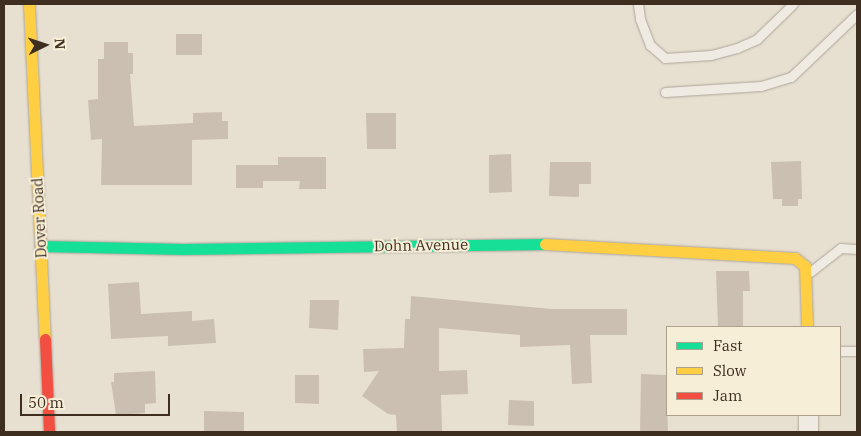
<!DOCTYPE html>
<style>
body{margin:0}
#map{position:relative;width:861px;height:436px;overflow:hidden;background:#e7e0d1;font-family:"IBM Plex Serif",serif}
div>[style]{position:absolute}
[style*='--x']{left:calc(var(--x)*1px);top:calc(var(--y)*1px);width:calc(var(--w)*1px);rotate:calc(var(--a)*1deg)}
.building>*{inset:0;background:#cbbfb2}
.roads{filter:drop-shadow(0 0 1px #ada599) drop-shadow(0 0 1px #ada599)}
.lane>*{height:9px;margin:-4.5px;padding:0 4.5px;transform-origin:4.5px;border-radius:4.5px;background:#efebe3}
.street>*{height:19px;margin:-9.5px;padding:0 9.5px;transform-origin:9.5px;border-radius:9.5px;background:#efebe3}
.fast>*{height:11px;margin:-5.5px;padding:0 5.5px;transform-origin:5.5px;border-radius:5.5px;background:#16e098}
.slow>*{height:11px;margin:-5.5px;padding:0 5.5px;transform-origin:5.5px;border-radius:5.5px;background:#ffcf43}
.jam>*{height:11px;margin:-5.5px;padding:0 5.5px;transform-origin:5.5px;border-radius:5.5px;background:#f24e42}
span{translate:-50% -50%;white-space:nowrap;text-align:center;line-height:1.15;-webkit-text-stroke:4px #f7eed8;paint-order:stroke}
.street-label{font-size:15px;color:#3d2e20}
.frame{position:absolute;inset:0;border:5px solid #3d2e20;pointer-events:none}
.legend{position:absolute;left:666px;top:326px;width:175px;height:90px;box-sizing:border-box;background:#f7eed8;border:1px solid #ada18e;margin:0;padding:6px 9px;list-style:none;font-size:15px;color:#3d2e20}
.legend li{display:flex;align-items:center;gap:10px;height:25px}
.legend b{width:25px;border:1px solid #ada18e}
.north{position:absolute;left:20px;top:20px;width:50px;height:50px;-webkit-text-stroke:4px #f7eed8;paint-order:stroke;rotate:86deg;font-size:14px;font-weight:700;line-height:20px;text-align:center;color:#3d2e20}
.north::after{content:'';display:block;margin:auto;width:18px;height:22px;background:#3d2e20;clip-path:polygon(50% 0,100% 100%,50% 72%,0 100%)}
.scale{position:absolute;left:20px;top:394px;width:150px;height:22px;box-sizing:border-box;border:2px solid #3d2e20;border-top:0;padding-left:6px;font-size:15px;line-height:18px;white-space:nowrap;color:#3d2e20;-webkit-text-stroke:4px #f7eed8;paint-order:stroke}
</style>
<div id="map">
<div class="building">
<i style="clip-path:polygon(176px 34px,202px 34px,202px 55px,176px 55px)"></i>
<i style="clip-path:polygon(104px 42px,128px 42px,128px 53px,133px 53px,133px 74px,130px 74px,134px 126px,193px 123px,193px 113px,222px 112px,222px 121px,228px 121px,228px 139px,192px 140px,192px 185px,101px 185px,102px 139px,91px 140px,88px 100px,98px 99px,98px 59px,104px 59px)"></i>
<i style="clip-path:polygon(366px 113px,396px 113px,396px 149px,367px 149px)"></i>
<i style="clip-path:polygon(511px 154px,512px 192px,489px 193px,489px 155px)"></i>
<i style="clip-path:polygon(278px 157px,326px 157px,326px 189px,299px 189px,300px 181px,263px 181px,263px 188px,236px 188px,236px 165px,278px 165px)"></i>
<i style="clip-path:polygon(801px 161px,802px 199px,798px 199px,798px 206px,782px 206px,782px 199px,773px 199px,771px 162px)"></i>
<i style="clip-path:polygon(550px 162px,591px 162px,591px 184px,579px 184px,579px 197px,549px 196px)"></i>
<i style="clip-path:polygon(716px 271px,749px 271px,750px 291px,743px 291px,743px 327px,718px 327px)"></i>
<i style="clip-path:polygon(139px 282px,141px 314px,192px 311px,192px 321px,214px 319px,216px 343px,168px 346px,168px 336px,111px 339px,108px 284px)"></i>
<i style="clip-path:polygon(411px 296px,552px 309px,627px 309px,627px 335px,590px 335px,592px 383px,572px 384px,570px 345px,520px 347px,520px 335px,439px 328px,439px 371px,467px 370px,468px 394px,441px 395px,442px 432px,397px 432px,396px 415px,388px 414px,362px 396px,379px 371px,364px 372px,363px 349px,404px 348px,405px 319px,410px 319px)"></i>
<i style="clip-path:polygon(310px 300px,339px 300px,338px 330px,309px 328px)"></i>
<i style="clip-path:polygon(155px 371px,156px 403px,145px 404px,145px 413px,116px 415px,111px 382px,114px 382px,114px 373px)"></i>
<i style="clip-path:polygon(641px 374px,666px 375px,668px 432px,640px 432px)"></i>
<i style="clip-path:polygon(295px 375px,319px 375px,319px 404px,295px 403px)"></i>
<i style="clip-path:polygon(509px 400px,534px 401px,534px 426px,508px 425px)"></i>
<i style="clip-path:polygon(204px 411px,244px 412px,244px 432px,204px 432px)"></i>
</div>
<div class="roads">
<div class="lane">
<i style="--x:638;--y:4;--w:15;--a:82"></i>
<i style="--x:640;--y:19;--w:28;--a:69"></i>
<i style="--x:650;--y:45;--w:20;--a:41"></i>
<i style="--x:665;--y:58;--w:46;--a:-3.7"></i>
<i style="--x:711;--y:55;--w:27;--a:-15"></i>
<i style="--x:737;--y:48;--w:22;--a:-24"></i>
<i style="--x:757;--y:39;--w:50;--a:-44.2"></i>
<i style="--x:665;--y:92;--w:96;--a:-3.6"></i>
<i style="--x:761;--y:86;--w:31;--a:-17"></i>
<i style="--x:791;--y:77;--w:91;--a:-43.7"></i>
<i style="--x:810;--y:272;--w:39;--a:-38"></i>
<i style="--x:841;--y:248;--w:16;--a:4"></i>
<i style="--x:840;--y:351;--w:17;--a:0"></i>
</div>
<div class="street">
<i style="--x:808;--y:415;--w:17;--a:90"></i>
</div>
<div class="fast">
<i style="--x:40;--y:246;--w:143;--a:1.2"></i>
<i style="--x:183;--y:249;--w:362;--a:-0.8"></i>
</div>
<div class="slow">
<i style="--x:29;--y:4;--w:335;--a:87.3"></i>
<i style="--x:545;--y:244;--w:250;--a:3.2"></i>
<i style="--x:795;--y:258;--w:13;--a:39"></i>
<i style="--x:805;--y:266;--w:61;--a:88.1"></i>
</div>
<div class="jam">
<i style="--x:45;--y:339;--w:93;--a:87.5"></i>
</div>
</div>
<div class="street-label">
<span style="left:39px;top:218px;rotate:-93deg">Dover Road</span>
<span style="left:421px;top:245px;rotate:-1deg">Dohn Avenue</span>
</div>
<div class="frame"></div>
<ul class="legend">
<li><b style="height:6px;background:#16e098"></b>Fast</li>
<li><b style="height:6px;background:#ffcf43"></b>Slow</li>
<li><b style="height:6px;background:#f24e42"></b>Jam</li>
</ul>
<div class="north">N</div>
<div class="scale">50 m</div>
</div>
